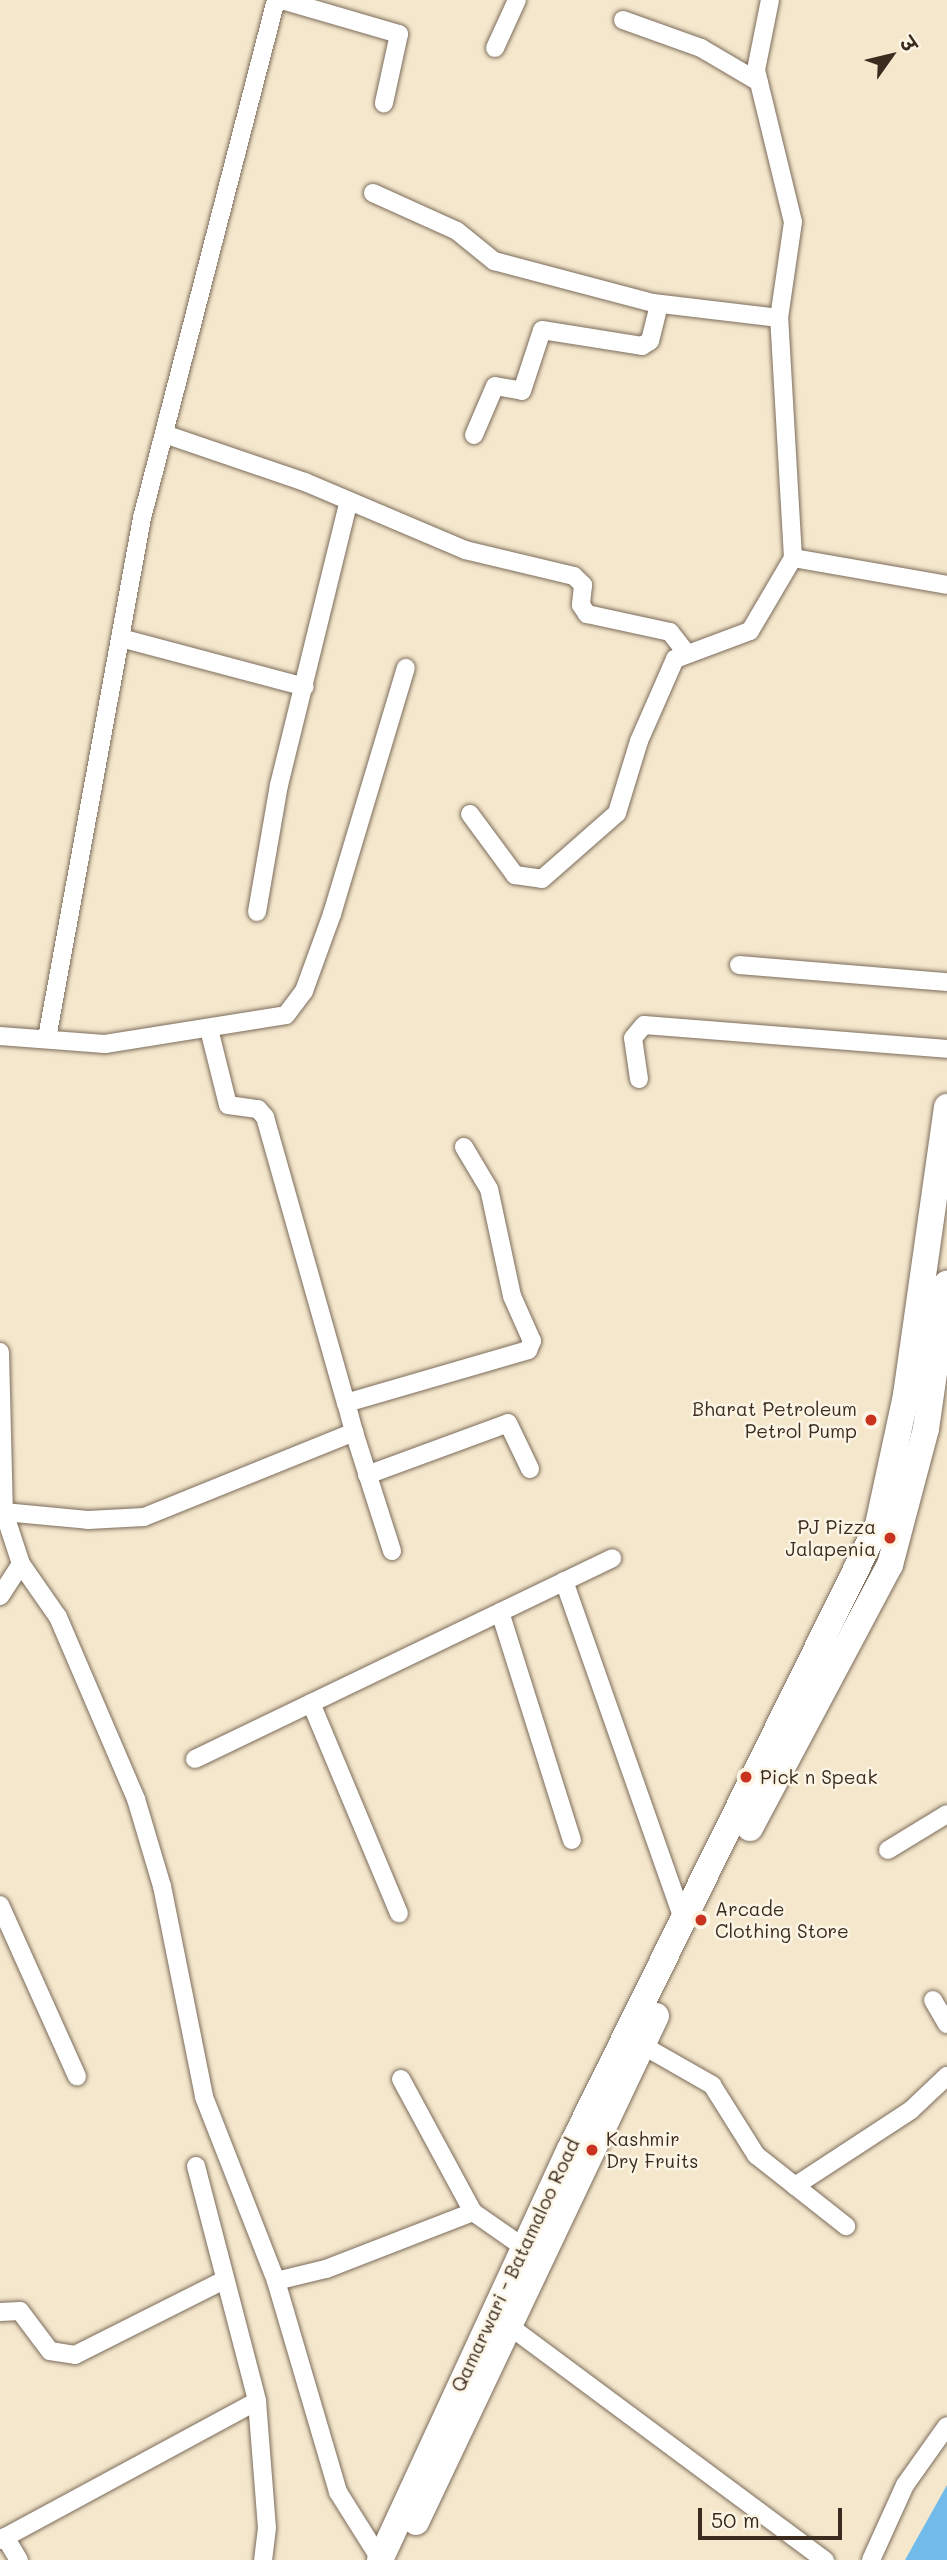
<!DOCTYPE html>
<meta charset="utf-8">
<style>
body{margin:0}
#map{position:relative;width:947px;height:2560px;overflow:hidden;background:#f4e7cc;font-family:Mali,"Playpen Sans Deva",sans-serif}
div>[style]{position:absolute}
[style*='--x']{left:calc(var(--x)*1px);top:calc(var(--y)*1px);width:calc(var(--w)*1px);rotate:calc(var(--a)*1deg)}
.water>*{inset:0;background:#71bbea}
.roads{filter:drop-shadow(0 0 2px #7c6c5b) drop-shadow(0 0 2px #7c6c5b)}
.street>*{height:18px;margin:-9px;padding:0 9px;transform-origin:9px;border-radius:9px;background:#fff}
.primary>*{height:26px;margin:-13px;padding:0 13px;transform-origin:13px;border-radius:13px;background:#fff}
.dots>*{width:19px;height:19px;translate:-50% -50%;box-sizing:border-box;border:4px solid #fcf5e5;border-radius:50%}
span{translate:-50% -50%;white-space:nowrap;text-align:center;line-height:1.15;-webkit-text-stroke:5px #fcf5e5;paint-order:stroke}
.poi-label{font-size:19px;color:#3b2a1e}
.right{translate:-100% -50%;text-align:right}
.left{translate:0 -50%;text-align:left}
.street-label{font-size:19px;color:#3b2a1e}
.north{position:absolute;left:856px;top:21px;width:70px;height:70px;-webkit-text-stroke:5px #fcf5e5;paint-order:stroke;rotate:56deg;font-size:19px;font-weight:700;line-height:28px;text-align:center;color:#3b2a1e}
.north::after{content:'';display:block;margin:auto;width:24px;height:32px;background:#3b2a1e;clip-path:polygon(50% 0,100% 100%,50% 72%,0 100%)}
.scale{position:absolute;left:698px;top:2508px;width:144px;height:32px;box-sizing:border-box;border:4px solid #3b2a1e;border-top:0;padding-left:9px;font-size:21px;line-height:24px;white-space:nowrap;color:#3b2a1e;-webkit-text-stroke:5px #fcf5e5;paint-order:stroke}
</style>
<div id="map">
<div class="water">
<i style="clip-path:polygon(947px 2485px,947px 2560px,905px 2560px)"></i>
</div>
<div class="roads">
<div class="street">
<i style="--x:282;--y:0;--w:122;--a:16.2"></i>
<i style="--x:399;--y:34;--w:71;--a:102.3"></i>
<i style="--x:623;--y:20;--w:83;--a:19.7"></i>
<i style="--x:701;--y:48;--w:67;--a:30.4"></i>
<i style="--x:495;--y:48;--w:53;--a:-65.4"></i>
<i style="--x:373;--y:193;--w:92;--a:24.3"></i>
<i style="--x:457;--y:231;--w:48;--a:39"></i>
<i style="--x:494;--y:261;--w:164;--a:14.8"></i>
<i style="--x:653;--y:303;--w:127;--a:6.8"></i>
<i style="--x:167;--y:435;--w:146;--a:18.8"></i>
<i style="--x:305;--y:482;--w:174;--a:23"></i>
<i style="--x:465;--y:550;--w:112;--a:13.4"></i>
<i style="--x:574;--y:576;--w:13;--a:45"></i>
<i style="--x:583;--y:585;--w:20;--a:96"></i>
<i style="--x:581;--y:605;--w:11;--a:56"></i>
<i style="--x:587;--y:614;--w:85;--a:12.2"></i>
<i style="--x:670;--y:632;--w:23;--a:52"></i>
<i style="--x:474;--y:435;--w:53;--a:-66.8"></i>
<i style="--x:495;--y:386;--w:27;--a:10"></i>
<i style="--x:522;--y:391;--w:64;--a:-71.8"></i>
<i style="--x:542;--y:330;--w:101;--a:9.1"></i>
<i style="--x:642;--y:346;--w:9;--a:-32"></i>
<i style="--x:650;--y:341;--w:38;--a:-76"></i>
<i style="--x:793;--y:558;--w:156;--a:9.9"></i>
<i style="--x:121;--y:638;--w:190;--a:14.9"></i>
<i style="--x:470;--y:814;--w:76;--a:53.6"></i>
<i style="--x:515;--y:875;--w:27;--a:8"></i>
<i style="--x:542;--y:879;--w:100;--a:-41.3"></i>
<i style="--x:617;--y:813;--w:75;--a:-73"></i>
<i style="--x:639;--y:741;--w:90;--a:-66.3"></i>
<i style="--x:675;--y:659;--w:80;--a:-20.5"></i>
<i style="--x:750;--y:631;--w:85;--a:-59.5"></i>
<i style="--x:793;--y:558;--w:240;--a:-93.3"></i>
<i style="--x:779;--y:318;--w:97;--a:-81.7"></i>
<i style="--x:793;--y:222;--w:156;--a:-103.7"></i>
<i style="--x:756;--y:70;--w:71;--a:-78.7"></i>
<i style="--x:257;--y:912;--w:129;--a:-80.2"></i>
<i style="--x:279;--y:785;--w:292;--a:-76.2"></i>
<i style="--x:739;--y:965;--w:209;--a:4.7"></i>
<i style="--x:209;--y:1029;--w:78;--a:76"></i>
<i style="--x:228;--y:1105;--w:30;--a:8"></i>
<i style="--x:258;--y:1109;--w:11;--a:49"></i>
<i style="--x:265;--y:1117;--w:297;--a:74.2"></i>
<i style="--x:0;--y:1036;--w:105;--a:4.4"></i>
<i style="--x:105;--y:1044;--w:183;--a:-9.1"></i>
<i style="--x:286;--y:1015;--w:30;--a:-53"></i>
<i style="--x:304;--y:991;--w:82;--a:-70"></i>
<i style="--x:332;--y:914;--w:257;--a:-73.3"></i>
<i style="--x:47;--y:1038;--w:529;--a:-79.65"></i>
<i style="--x:142;--y:518;--w:535;--a:-75.5"></i>
<i style="--x:639;--y:1079;--w:41;--a:-98.3"></i>
<i style="--x:633;--y:1038;--w:17;--a:-50"></i>
<i style="--x:644;--y:1025;--w:304;--a:4.5"></i>
<i style="--x:0;--y:1352;--w:160;--a:88.6"></i>
<i style="--x:4;--y:1512;--w:55;--a:71.9"></i>
<i style="--x:21;--y:1564;--w:38;--a:123"></i>
<i style="--x:354;--y:1432;--w:125;--a:72.3"></i>
<i style="--x:367;--y:1475;--w:150;--a:-20.2"></i>
<i style="--x:508;--y:1423;--w:51;--a:64.4"></i>
<i style="--x:4;--y:1512;--w:84;--a:5.4"></i>
<i style="--x:88;--y:1520;--w:56;--a:-3.1"></i>
<i style="--x:144;--y:1517;--w:227;--a:-22"></i>
<i style="--x:354;--y:1432;--w:30;--a:-105"></i>
<i style="--x:346;--y:1403;--w:190;--a:-16.2"></i>
<i style="--x:528;--y:1350;--w:10;--a:-66"></i>
<i style="--x:532;--y:1341;--w:49;--a:-114"></i>
<i style="--x:512;--y:1296;--w:109;--a:-102.1"></i>
<i style="--x:489;--y:1189;--w:49;--a:-120.8"></i>
<i style="--x:21;--y:1564;--w:65;--a:55.1"></i>
<i style="--x:58;--y:1617;--w:198;--a:66.8"></i>
<i style="--x:136;--y:1799;--w:91;--a:73.4"></i>
<i style="--x:162;--y:1886;--w:215;--a:78.7"></i>
<i style="--x:204;--y:2097;--w:198;--a:68.6"></i>
<i style="--x:276;--y:2281;--w:220;--a:73.6"></i>
<i style="--x:338;--y:2492;--w:79;--a:57.9"></i>
<i style="--x:564;--y:1581;--w:361;--a:70.6"></i>
<i style="--x:500;--y:1612;--w:239;--a:72.5"></i>
<i style="--x:311;--y:1703;--w:228;--a:67.3"></i>
<i style="--x:195;--y:1759;--w:463;--a:-25.7"></i>
<i style="--x:888;--y:1850;--w:69;--a:-31.4"></i>
<i style="--x:0;--y:1905;--w:188;--a:65.8"></i>
<i style="--x:933;--y:2000;--w:28;--a:60"></i>
<i style="--x:642;--y:2045;--w:81;--a:29.7"></i>
<i style="--x:712;--y:2085;--w:83;--a:57.8"></i>
<i style="--x:756;--y:2155;--w:115;--a:38.3"></i>
<i style="--x:401;--y:2079;--w:151;--a:61.6"></i>
<i style="--x:473;--y:2212;--w:61;--a:35"></i>
<i style="--x:196;--y:2166;--w:243;--a:75.4"></i>
<i style="--x:257;--y:2401;--w:127;--a:85.5"></i>
<i style="--x:267;--y:2528;--w:32;--a:97"></i>
<i style="--x:795;--y:2186;--w:139;--a:-33.2"></i>
<i style="--x:911;--y:2110;--w:50;--a:-43.4"></i>
<i style="--x:276;--y:2281;--w:51;--a:-13.5"></i>
<i style="--x:326;--y:2269;--w:158;--a:-21.2"></i>
<i style="--x:0;--y:2312;--w:20;--a:-3"></i>
<i style="--x:20;--y:2311;--w:50;--a:53.1"></i>
<i style="--x:50;--y:2351;--w:25;--a:9"></i>
<i style="--x:75;--y:2355;--w:167;--a:-26.7"></i>
<i style="--x:508;--y:2325;--w:395;--a:36.6"></i>
<i style="--x:5;--y:2537;--w:27;--a:59"></i>
<i style="--x:0;--y:2540;--w:292;--a:-28.4"></i>
<i style="--x:871;--y:2560;--w:82;--a:-65.6"></i>
<i style="--x:905;--y:2485;--w:72;--a:-54.6"></i>
</div>
<div class="primary">
<i style="--x:750;--y:1828;--w:298;--a:-62"></i>
<i style="--x:890;--y:1565;--w:141;--a:-75.2"></i>
<i style="--x:926;--y:1429;--w:147;--a:-81.8"></i>
<i style="--x:416;--y:2522;--w:560;--a:-64.62"></i>
<i style="--x:380;--y:2560;--w:453;--a:-65.2"></i>
<i style="--x:570;--y:2149;--w:696;--a:-63.73"></i>
<i style="--x:878;--y:1525;--w:133;--a:-77.8"></i>
<i style="--x:906;--y:1395;--w:291;--a:-81.9"></i>
</div>
</div>
<div class="dots">
<i style="left:871px;top:1420px;background:#c8321e"></i>
<i style="left:890px;top:1538px;background:#c8321e"></i>
<i style="left:746px;top:1777px;background:#c8321e"></i>
<i style="left:701px;top:1920px;background:#c8321e"></i>
<i style="left:592px;top:2150px;background:#c8321e"></i>
</div>
<div class="poi-label">
<span class="right" style="left:857px;top:1420px">Bharat Petroleum<br>Petrol Pump</span>
<span class="right" style="left:876px;top:1538px">PJ Pizza<br>Jalapenia</span>
<span class="left" style="left:760px;top:1777px">Pick n Speak</span>
<span class="left" style="left:715px;top:1920px">Arcade<br>Clothing Store</span>
<span class="left" style="left:606px;top:2150px">Kashmir<br>Dry Fruits</span>
</div>
<div class="street-label">
<span style="left:515px;top:2265px;rotate:-65deg">Qamarwari - Batamaloo Road</span>
</div>
<div class="north">उ</div>
<div class="scale">50 m</div>
</div>
